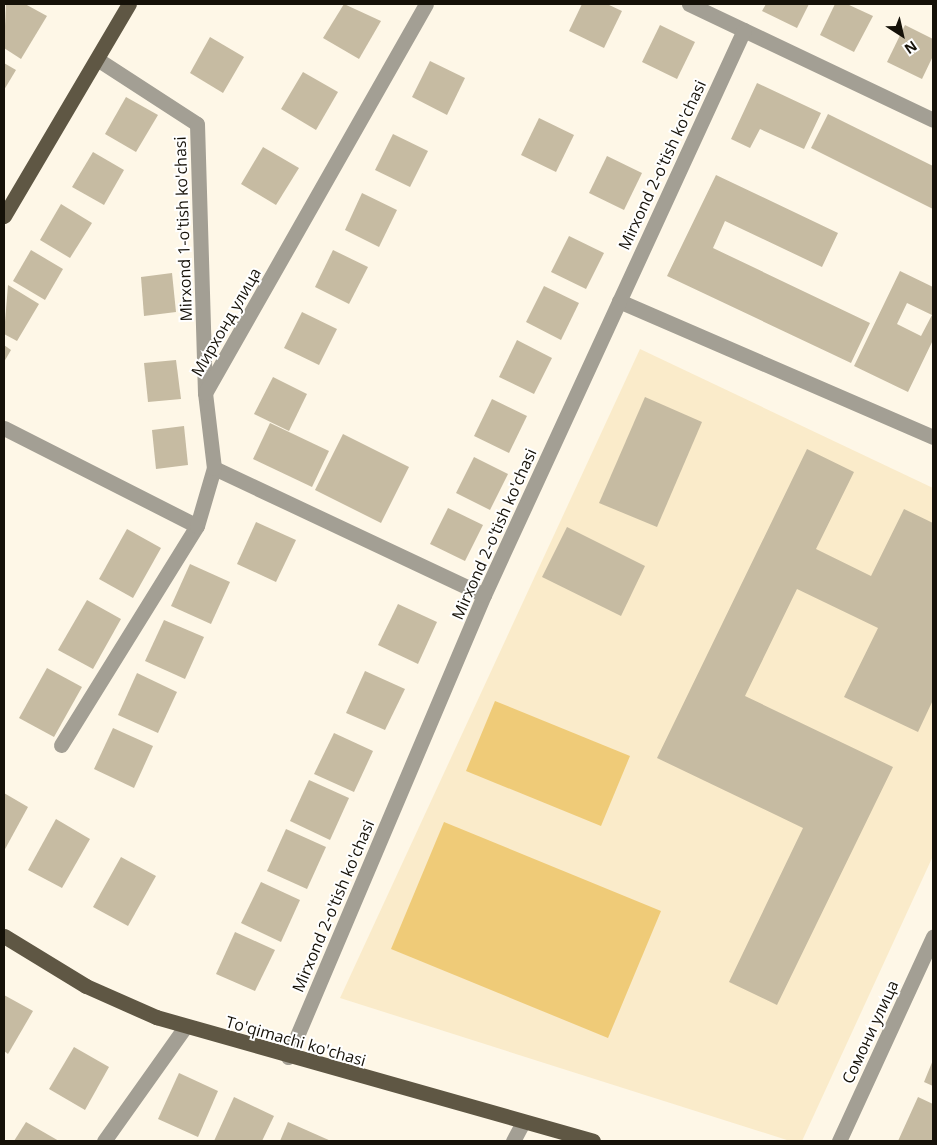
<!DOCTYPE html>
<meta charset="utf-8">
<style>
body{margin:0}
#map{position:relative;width:937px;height:1145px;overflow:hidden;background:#fef7e7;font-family:"Open Sans",sans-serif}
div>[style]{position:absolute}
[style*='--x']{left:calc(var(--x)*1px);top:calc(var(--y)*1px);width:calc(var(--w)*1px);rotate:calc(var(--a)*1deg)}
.built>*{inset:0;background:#faebca}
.green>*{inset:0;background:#efcb78}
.building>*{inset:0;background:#c6bba2}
.minor>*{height:15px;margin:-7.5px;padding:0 7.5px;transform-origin:7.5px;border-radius:7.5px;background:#a39f94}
.major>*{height:15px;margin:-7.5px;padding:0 7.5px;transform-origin:7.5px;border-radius:7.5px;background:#5f5744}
span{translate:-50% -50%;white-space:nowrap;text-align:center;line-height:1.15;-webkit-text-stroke:4px #fff;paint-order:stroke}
.street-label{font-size:16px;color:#151108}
.frame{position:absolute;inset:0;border:5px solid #151108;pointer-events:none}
.north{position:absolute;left:877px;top:10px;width:50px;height:50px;-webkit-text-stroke:4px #fff;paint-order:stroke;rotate:145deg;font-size:14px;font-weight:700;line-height:20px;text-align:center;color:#151108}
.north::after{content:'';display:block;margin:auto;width:18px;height:22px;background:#151108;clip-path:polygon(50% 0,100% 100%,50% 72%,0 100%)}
</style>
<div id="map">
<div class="built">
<i style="clip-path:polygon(640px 349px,933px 488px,933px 856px,802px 1141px,790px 1141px,340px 998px)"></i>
</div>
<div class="green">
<i style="clip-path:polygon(495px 701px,630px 756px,601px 826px,466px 771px)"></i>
<i style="clip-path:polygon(444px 822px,661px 911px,608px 1038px,391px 949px)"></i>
</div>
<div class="building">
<i style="clip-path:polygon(6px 4px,25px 4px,47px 16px,21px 59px,4px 48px)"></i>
<i style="clip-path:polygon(344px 4px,381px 21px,359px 59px,323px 38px)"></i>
<i style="clip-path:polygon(582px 4px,607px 4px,622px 11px,604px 48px,569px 31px)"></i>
<i style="clip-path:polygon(766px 4px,809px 4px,797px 28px,762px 11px)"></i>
<i style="clip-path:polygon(835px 4px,847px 4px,873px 16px,854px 52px,820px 35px)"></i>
<i style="clip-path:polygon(660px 25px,695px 42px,677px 79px,642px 62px)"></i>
<i style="clip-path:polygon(905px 25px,933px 39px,933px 56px,922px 79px,887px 62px)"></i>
<i style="clip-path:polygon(210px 37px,244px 57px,223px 93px,190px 73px)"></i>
<i style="clip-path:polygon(430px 61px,465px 78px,447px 115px,412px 97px)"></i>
<i style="clip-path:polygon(4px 63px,16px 70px,4px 90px)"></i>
<i style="clip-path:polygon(303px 72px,338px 92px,316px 130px,281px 109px)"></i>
<i style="clip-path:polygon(757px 83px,821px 113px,804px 149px,760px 129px,750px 148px,731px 139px)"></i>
<i style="clip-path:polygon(126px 97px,158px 115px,136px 152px,105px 134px)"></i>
<i style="clip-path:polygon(828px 114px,933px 166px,933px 209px,811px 148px)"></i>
<i style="clip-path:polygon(539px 118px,574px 135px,556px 172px,521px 155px)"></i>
<i style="clip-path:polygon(393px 134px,428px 151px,410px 187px,375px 170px)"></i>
<i style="clip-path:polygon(263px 147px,299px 168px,276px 205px,241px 184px)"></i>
<i style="clip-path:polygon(93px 152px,124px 170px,104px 205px,72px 187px)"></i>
<i style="clip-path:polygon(607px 156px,642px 173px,624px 210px,589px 193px)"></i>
<i style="clip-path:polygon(716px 175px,838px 233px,822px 267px,725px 221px,713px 248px,870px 323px,851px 363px,667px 276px)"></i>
<i style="clip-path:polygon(362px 193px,397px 210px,379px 247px,345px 230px)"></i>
<i style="clip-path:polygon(61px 204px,92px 223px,70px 258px,40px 240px)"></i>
<i style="clip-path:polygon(569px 236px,604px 253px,586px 289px,551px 272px)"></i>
<i style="clip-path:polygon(31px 250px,63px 269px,45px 300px,13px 281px)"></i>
<i style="clip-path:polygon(333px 250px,368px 267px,349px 304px,315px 287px)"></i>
<i style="clip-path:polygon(evenodd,900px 271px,933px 287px,933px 340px,908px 392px,854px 366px,900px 271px,907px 303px,932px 315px,921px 336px,897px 324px,907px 303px)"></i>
<i style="clip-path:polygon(172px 273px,176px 312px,144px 316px,141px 277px)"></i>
<i style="clip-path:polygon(8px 285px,39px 304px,17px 341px,4px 334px)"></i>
<i style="clip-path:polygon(544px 286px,579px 303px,561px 340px,526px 322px)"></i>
<i style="clip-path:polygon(302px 312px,337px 329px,319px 365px,284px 348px)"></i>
<i style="clip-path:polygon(517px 340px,552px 358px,534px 394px,499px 377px)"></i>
<i style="clip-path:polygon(4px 345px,11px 350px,4px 362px)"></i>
<i style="clip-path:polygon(176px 360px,181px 399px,148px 402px,144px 363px)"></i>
<i style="clip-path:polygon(273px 377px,307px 394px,289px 431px,254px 414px)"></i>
<i style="clip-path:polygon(645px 397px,702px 422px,657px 527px,599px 503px)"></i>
<i style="clip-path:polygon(492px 399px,527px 416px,509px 453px,474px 436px)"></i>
<i style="clip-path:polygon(270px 423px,329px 451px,312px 487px,253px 459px)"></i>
<i style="clip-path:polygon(184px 426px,188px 465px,156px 469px,152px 430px)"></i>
<i style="clip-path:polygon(343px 434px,409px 467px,381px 523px,315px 490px)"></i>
<i style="clip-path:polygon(807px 449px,854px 472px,816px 549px,871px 576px,904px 509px,933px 523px,933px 700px,918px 732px,844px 697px,878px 628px,797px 589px,745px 696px,893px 767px,777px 1005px,729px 982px,803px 828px,657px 758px)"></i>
<i style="clip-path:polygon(474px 457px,508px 474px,490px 510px,456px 493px)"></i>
<i style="clip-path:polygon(448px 508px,483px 525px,465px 561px,430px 544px)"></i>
<i style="clip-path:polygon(256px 522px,296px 540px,276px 582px,237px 564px)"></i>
<i style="clip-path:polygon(567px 527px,645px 566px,621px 616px,542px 577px)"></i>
<i style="clip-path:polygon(127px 529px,161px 548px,133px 598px,99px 579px)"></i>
<i style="clip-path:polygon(190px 564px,230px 582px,211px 624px,171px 606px)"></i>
<i style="clip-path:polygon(87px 600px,121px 619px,93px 669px,58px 650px)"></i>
<i style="clip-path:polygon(398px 604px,437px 622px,418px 664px,378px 645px)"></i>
<i style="clip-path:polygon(164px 620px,204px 637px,185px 679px,145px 661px)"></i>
<i style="clip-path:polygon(47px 668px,82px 687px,54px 737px,19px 718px)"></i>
<i style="clip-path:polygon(365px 671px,405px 689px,385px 730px,346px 713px)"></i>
<i style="clip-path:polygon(137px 673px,177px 692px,158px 733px,118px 715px)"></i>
<i style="clip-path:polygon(113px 728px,153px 746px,134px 788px,94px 769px)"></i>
<i style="clip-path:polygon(334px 733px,373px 751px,354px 792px,314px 774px)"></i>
<i style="clip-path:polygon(309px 780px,349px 798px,330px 840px,290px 821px)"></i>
<i style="clip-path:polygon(4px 793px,28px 807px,4px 851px)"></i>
<i style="clip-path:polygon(56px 819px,90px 839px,62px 888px,28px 870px)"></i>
<i style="clip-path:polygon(286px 829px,326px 847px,307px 889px,267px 871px)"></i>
<i style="clip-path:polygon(121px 857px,156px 876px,128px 926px,93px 907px)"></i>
<i style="clip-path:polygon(261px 882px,300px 900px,281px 942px,241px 923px)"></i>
<i style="clip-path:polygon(235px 932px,275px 950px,255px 991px,216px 974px)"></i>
<i style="clip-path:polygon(4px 995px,33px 1011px,8px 1054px,4px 1051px)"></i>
<i style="clip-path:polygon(74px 1047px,109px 1067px,85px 1110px,49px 1089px)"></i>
<i style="clip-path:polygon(933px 1060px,933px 1086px,924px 1082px)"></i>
<i style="clip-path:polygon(179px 1073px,218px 1091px,198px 1137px,158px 1119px)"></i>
<i style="clip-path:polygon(234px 1097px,274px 1116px,262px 1141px,214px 1141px)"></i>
<i style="clip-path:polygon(918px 1097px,933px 1104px,933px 1141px,898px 1141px)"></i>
<i style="clip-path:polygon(26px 1122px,59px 1141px,14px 1141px)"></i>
<i style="clip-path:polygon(288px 1122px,331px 1141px,280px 1141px)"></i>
</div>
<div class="minor">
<i style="--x:689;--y:4;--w:270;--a:25.4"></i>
<i style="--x:97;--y:59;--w:119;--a:33"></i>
<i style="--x:197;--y:124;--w:269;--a:88.3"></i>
<i style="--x:619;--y:301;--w:342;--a:23.4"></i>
<i style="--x:4;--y:428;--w:216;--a:26.9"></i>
<i style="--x:214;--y:468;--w:298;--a:25.2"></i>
<i style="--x:61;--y:745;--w:258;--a:-58.2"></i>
<i style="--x:197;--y:526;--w:60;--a:-73.7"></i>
<i style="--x:214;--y:468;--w:76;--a:-96.8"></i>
<i style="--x:205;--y:393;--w:447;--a:-60.4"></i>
<i style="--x:288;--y:1057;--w:502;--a:-67.01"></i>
<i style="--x:484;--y:595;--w:622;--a:-65.29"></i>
<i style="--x:104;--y:1141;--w:140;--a:-54.6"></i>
<i style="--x:513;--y:1141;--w:21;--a:-62"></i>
<i style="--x:839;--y:1141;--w:225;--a:-65.3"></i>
</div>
<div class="major">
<i style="--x:4;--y:216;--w:246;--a:-59.5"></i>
<i style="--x:4;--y:936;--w:96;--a:31.4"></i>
<i style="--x:86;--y:986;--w:77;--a:23.9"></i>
<i style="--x:156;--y:1017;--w:454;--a:15.8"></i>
</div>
<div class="street-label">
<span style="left:662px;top:165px;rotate:-65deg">Mirxond 2-o'tish ko'chasi</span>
<span style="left:183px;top:229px;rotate:-92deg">Mirxond 1-o'tish ko'chasi</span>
<span style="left:226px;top:322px;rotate:-60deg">Мирхонд улица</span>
<span style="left:494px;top:534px;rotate:-66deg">Mirxond 2-o'tish ko'chasi</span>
<span style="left:333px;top:906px;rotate:-67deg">Mirxond 2-o'tish ko'chasi</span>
<span style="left:870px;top:1032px;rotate:-65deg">Сомони улица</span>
<span style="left:296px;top:1041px;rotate:16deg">To'qimachi ko'chasi</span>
</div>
<div class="frame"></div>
<div class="north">N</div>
</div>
